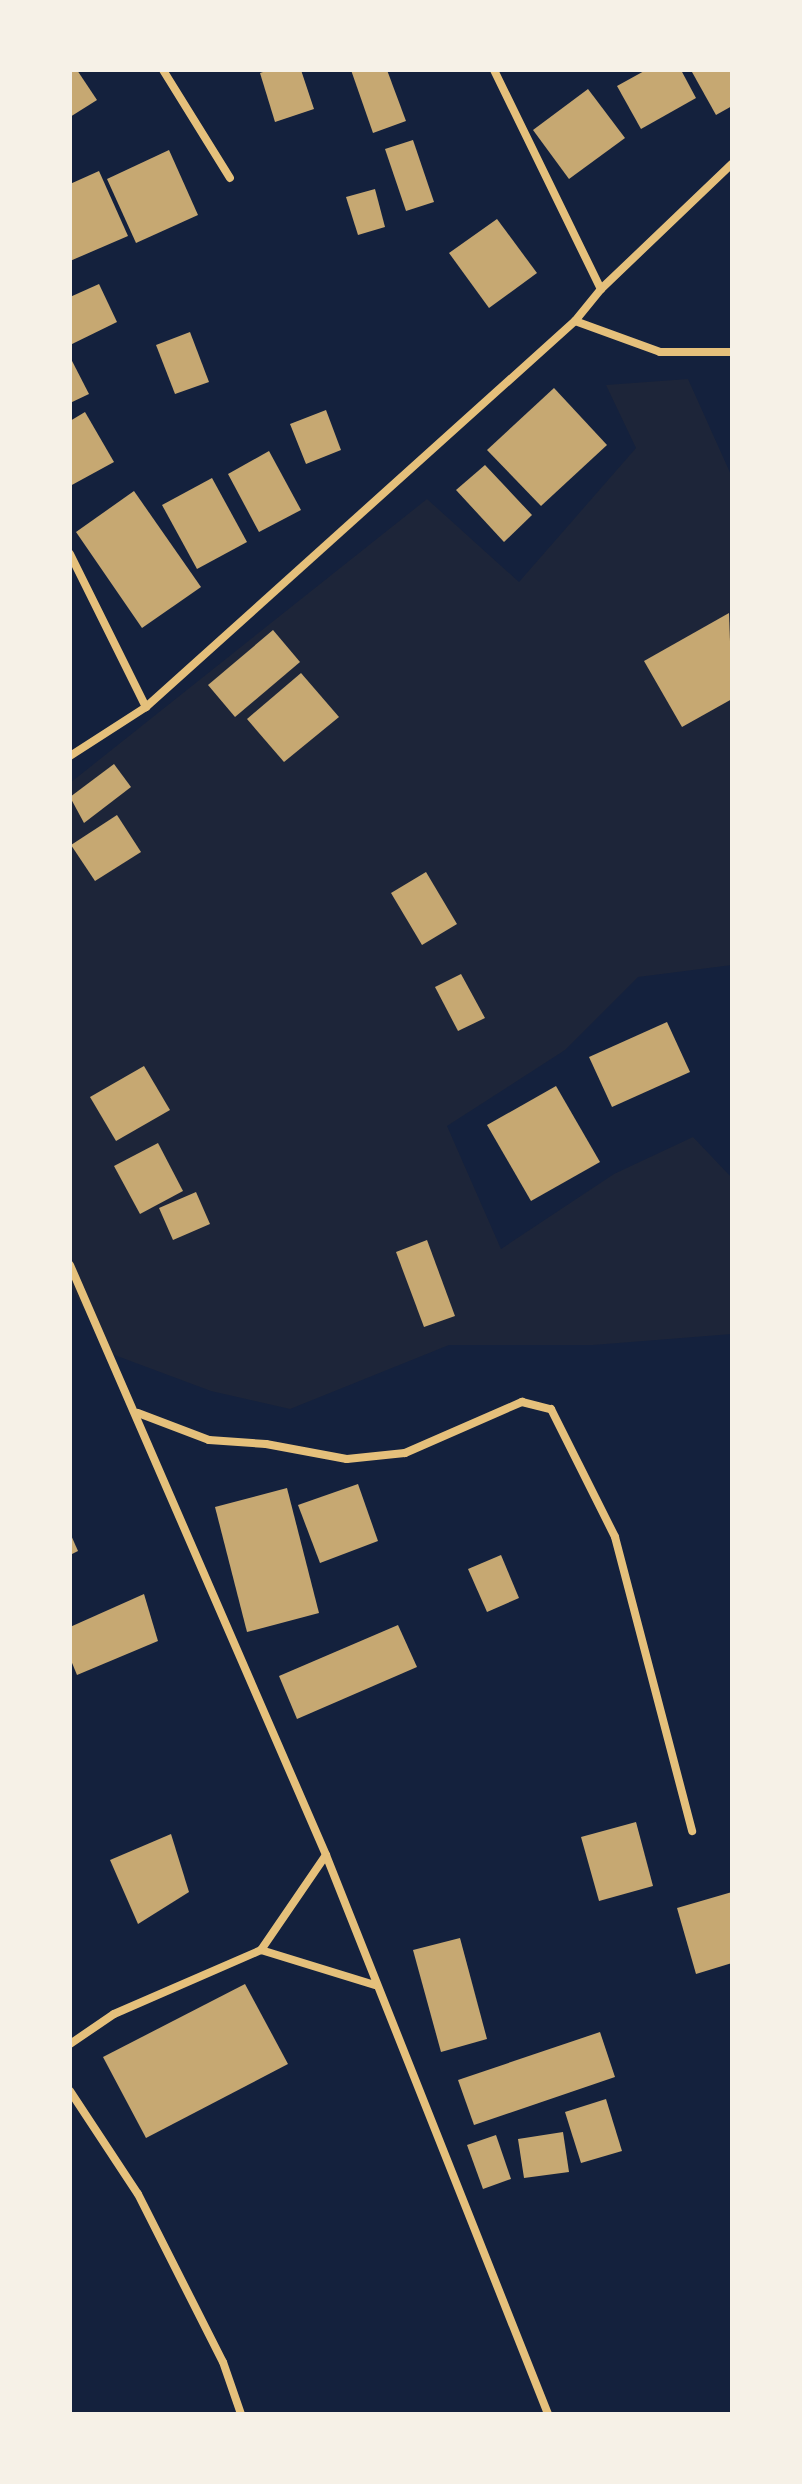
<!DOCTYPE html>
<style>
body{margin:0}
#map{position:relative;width:802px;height:2484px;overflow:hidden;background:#14213d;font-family:Cabin,sans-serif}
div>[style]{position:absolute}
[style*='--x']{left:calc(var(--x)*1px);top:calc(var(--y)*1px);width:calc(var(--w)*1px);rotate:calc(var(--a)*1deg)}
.green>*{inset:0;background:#1d2539}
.building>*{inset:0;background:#c6a872}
.minor>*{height:8px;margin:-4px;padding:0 4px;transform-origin:4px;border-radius:4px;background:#e5c07b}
span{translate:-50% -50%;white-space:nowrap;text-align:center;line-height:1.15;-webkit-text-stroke:6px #f6f1e7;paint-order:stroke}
.frame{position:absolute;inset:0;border:72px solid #f6f1e7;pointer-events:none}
</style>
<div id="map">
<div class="green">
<i style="clip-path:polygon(688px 379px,732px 477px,732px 965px,638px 977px,565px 1050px,447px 1126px,501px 1249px,614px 1174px,693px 1137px,732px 1178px,732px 1334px,593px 1345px,449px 1345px,290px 1409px,211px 1391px,109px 1353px,70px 1285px,70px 783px,427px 499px,519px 582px,636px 448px,606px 385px)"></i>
</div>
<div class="building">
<i style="clip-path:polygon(70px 70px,77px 70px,97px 100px,70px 117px)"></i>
<i style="clip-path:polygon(269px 70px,301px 70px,314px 109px,275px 122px,260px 73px)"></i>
<i style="clip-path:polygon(351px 70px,387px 70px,406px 121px,373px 133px)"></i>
<i style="clip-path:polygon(646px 70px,681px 70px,696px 98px,641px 129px,617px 86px)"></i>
<i style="clip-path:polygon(732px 70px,732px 106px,716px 115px,692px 72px)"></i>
<i style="clip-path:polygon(588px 89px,625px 138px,569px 179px,533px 130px)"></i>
<i style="clip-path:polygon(413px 140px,434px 202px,406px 211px,385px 149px)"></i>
<i style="clip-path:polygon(169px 150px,198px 215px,136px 243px,107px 179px)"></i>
<i style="clip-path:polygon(99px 171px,128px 236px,70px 261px,70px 184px)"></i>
<i style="clip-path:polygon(375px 189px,385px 227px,358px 235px,346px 197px)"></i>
<i style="clip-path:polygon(497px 219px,537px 273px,489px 308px,449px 253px)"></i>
<i style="clip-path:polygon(99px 284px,117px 322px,70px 345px,70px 297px)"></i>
<i style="clip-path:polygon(190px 332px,209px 382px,175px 394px,156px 345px)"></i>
<i style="clip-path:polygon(70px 357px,89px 394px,70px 403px)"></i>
<i style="clip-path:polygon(554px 388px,607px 445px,541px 506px,487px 450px)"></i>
<i style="clip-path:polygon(326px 410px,341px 450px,306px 464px,290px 424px)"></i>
<i style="clip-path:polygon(85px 412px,114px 462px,70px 486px,70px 421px)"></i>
<i style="clip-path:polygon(269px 451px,301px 510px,259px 532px,228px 474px)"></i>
<i style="clip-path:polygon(485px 465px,532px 515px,504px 542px,456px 490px)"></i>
<i style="clip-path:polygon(212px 478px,247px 542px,197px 569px,162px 505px)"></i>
<i style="clip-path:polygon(134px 491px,201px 587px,142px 628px,76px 532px)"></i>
<i style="clip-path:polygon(729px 613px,732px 699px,682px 727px,644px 661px)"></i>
<i style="clip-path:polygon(273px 630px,300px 662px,235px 717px,208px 685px)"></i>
<i style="clip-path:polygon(301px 673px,339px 717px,284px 762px,247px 719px)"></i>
<i style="clip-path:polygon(114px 764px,131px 787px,84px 823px,70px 797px)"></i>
<i style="clip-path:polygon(117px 815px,141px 852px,95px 881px,71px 845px)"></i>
<i style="clip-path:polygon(426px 872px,457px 924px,422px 945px,391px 893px)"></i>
<i style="clip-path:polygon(461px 974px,485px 1018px,458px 1031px,435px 987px)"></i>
<i style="clip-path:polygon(667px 1022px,690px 1072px,612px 1107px,589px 1057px)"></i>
<i style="clip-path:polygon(144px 1066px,170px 1110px,116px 1141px,90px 1097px)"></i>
<i style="clip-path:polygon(556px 1086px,600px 1162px,531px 1201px,487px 1125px)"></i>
<i style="clip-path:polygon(158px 1143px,183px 1191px,140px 1214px,114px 1166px)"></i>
<i style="clip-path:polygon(196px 1192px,210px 1224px,173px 1240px,159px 1208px)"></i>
<i style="clip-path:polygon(427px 1240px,455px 1316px,424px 1327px,396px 1252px)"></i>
<i style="clip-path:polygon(358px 1484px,378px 1541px,320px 1563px,298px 1505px)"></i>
<i style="clip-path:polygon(287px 1488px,319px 1613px,247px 1632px,215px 1507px)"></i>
<i style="clip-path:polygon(70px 1533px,78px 1551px,70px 1555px)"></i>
<i style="clip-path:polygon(501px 1555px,519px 1598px,487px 1612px,468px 1569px)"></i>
<i style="clip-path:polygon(144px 1594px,158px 1641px,77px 1675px,70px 1658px,70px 1627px)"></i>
<i style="clip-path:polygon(398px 1625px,417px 1667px,297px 1719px,279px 1676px)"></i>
<i style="clip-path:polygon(636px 1822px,653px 1886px,599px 1901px,581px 1837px)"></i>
<i style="clip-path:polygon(171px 1834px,189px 1892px,138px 1924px,110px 1860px)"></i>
<i style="clip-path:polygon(732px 1892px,732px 1963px,696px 1974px,677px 1908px)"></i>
<i style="clip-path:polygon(460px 1938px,487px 2039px,441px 2052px,413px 1950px)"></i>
<i style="clip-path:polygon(245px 1984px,288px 2064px,146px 2138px,103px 2057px)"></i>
<i style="clip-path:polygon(600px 2032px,615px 2077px,474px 2125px,458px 2080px)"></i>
<i style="clip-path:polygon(606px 2099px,622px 2151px,581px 2163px,565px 2112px)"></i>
<i style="clip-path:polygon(563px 2132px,569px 2172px,524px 2178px,518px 2139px)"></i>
<i style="clip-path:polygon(496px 2135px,511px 2179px,483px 2189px,467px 2145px)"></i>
</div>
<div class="minor">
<i style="--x:163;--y:70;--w:127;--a:58.2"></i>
<i style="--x:494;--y:70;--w:244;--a:64"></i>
<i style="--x:575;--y:321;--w:90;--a:20"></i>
<i style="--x:660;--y:352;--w:72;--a:0"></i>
<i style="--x:70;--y:554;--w:171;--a:63.6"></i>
<i style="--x:70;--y:756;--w:90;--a:-32.8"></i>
<i style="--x:146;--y:707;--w:577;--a:-41.98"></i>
<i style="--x:575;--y:321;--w:41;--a:-50.9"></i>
<i style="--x:601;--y:289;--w:181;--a:-43.7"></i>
<i style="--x:70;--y:1265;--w:643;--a:66.54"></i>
<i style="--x:326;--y:1855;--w:601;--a:68.34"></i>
<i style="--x:138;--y:1413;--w:76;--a:20.8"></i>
<i style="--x:209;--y:1440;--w:57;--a:4"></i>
<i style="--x:266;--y:1444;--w:82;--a:10.5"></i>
<i style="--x:347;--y:1459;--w:58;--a:-5.9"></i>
<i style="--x:405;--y:1453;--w:128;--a:-23.6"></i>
<i style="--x:522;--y:1402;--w:30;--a:14"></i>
<i style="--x:551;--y:1409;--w:143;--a:63.4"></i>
<i style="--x:615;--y:1537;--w:304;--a:75.3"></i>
<i style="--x:261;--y:1950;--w:119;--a:17.1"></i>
<i style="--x:70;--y:2044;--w:53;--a:-34.3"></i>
<i style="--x:114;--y:2014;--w:160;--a:-23.5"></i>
<i style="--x:261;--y:1950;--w:115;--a:-55.6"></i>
<i style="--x:70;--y:2091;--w:123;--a:56.6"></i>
<i style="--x:138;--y:2194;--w:188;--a:63.2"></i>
<i style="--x:223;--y:2362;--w:55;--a:70.9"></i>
</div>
<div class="frame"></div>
</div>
